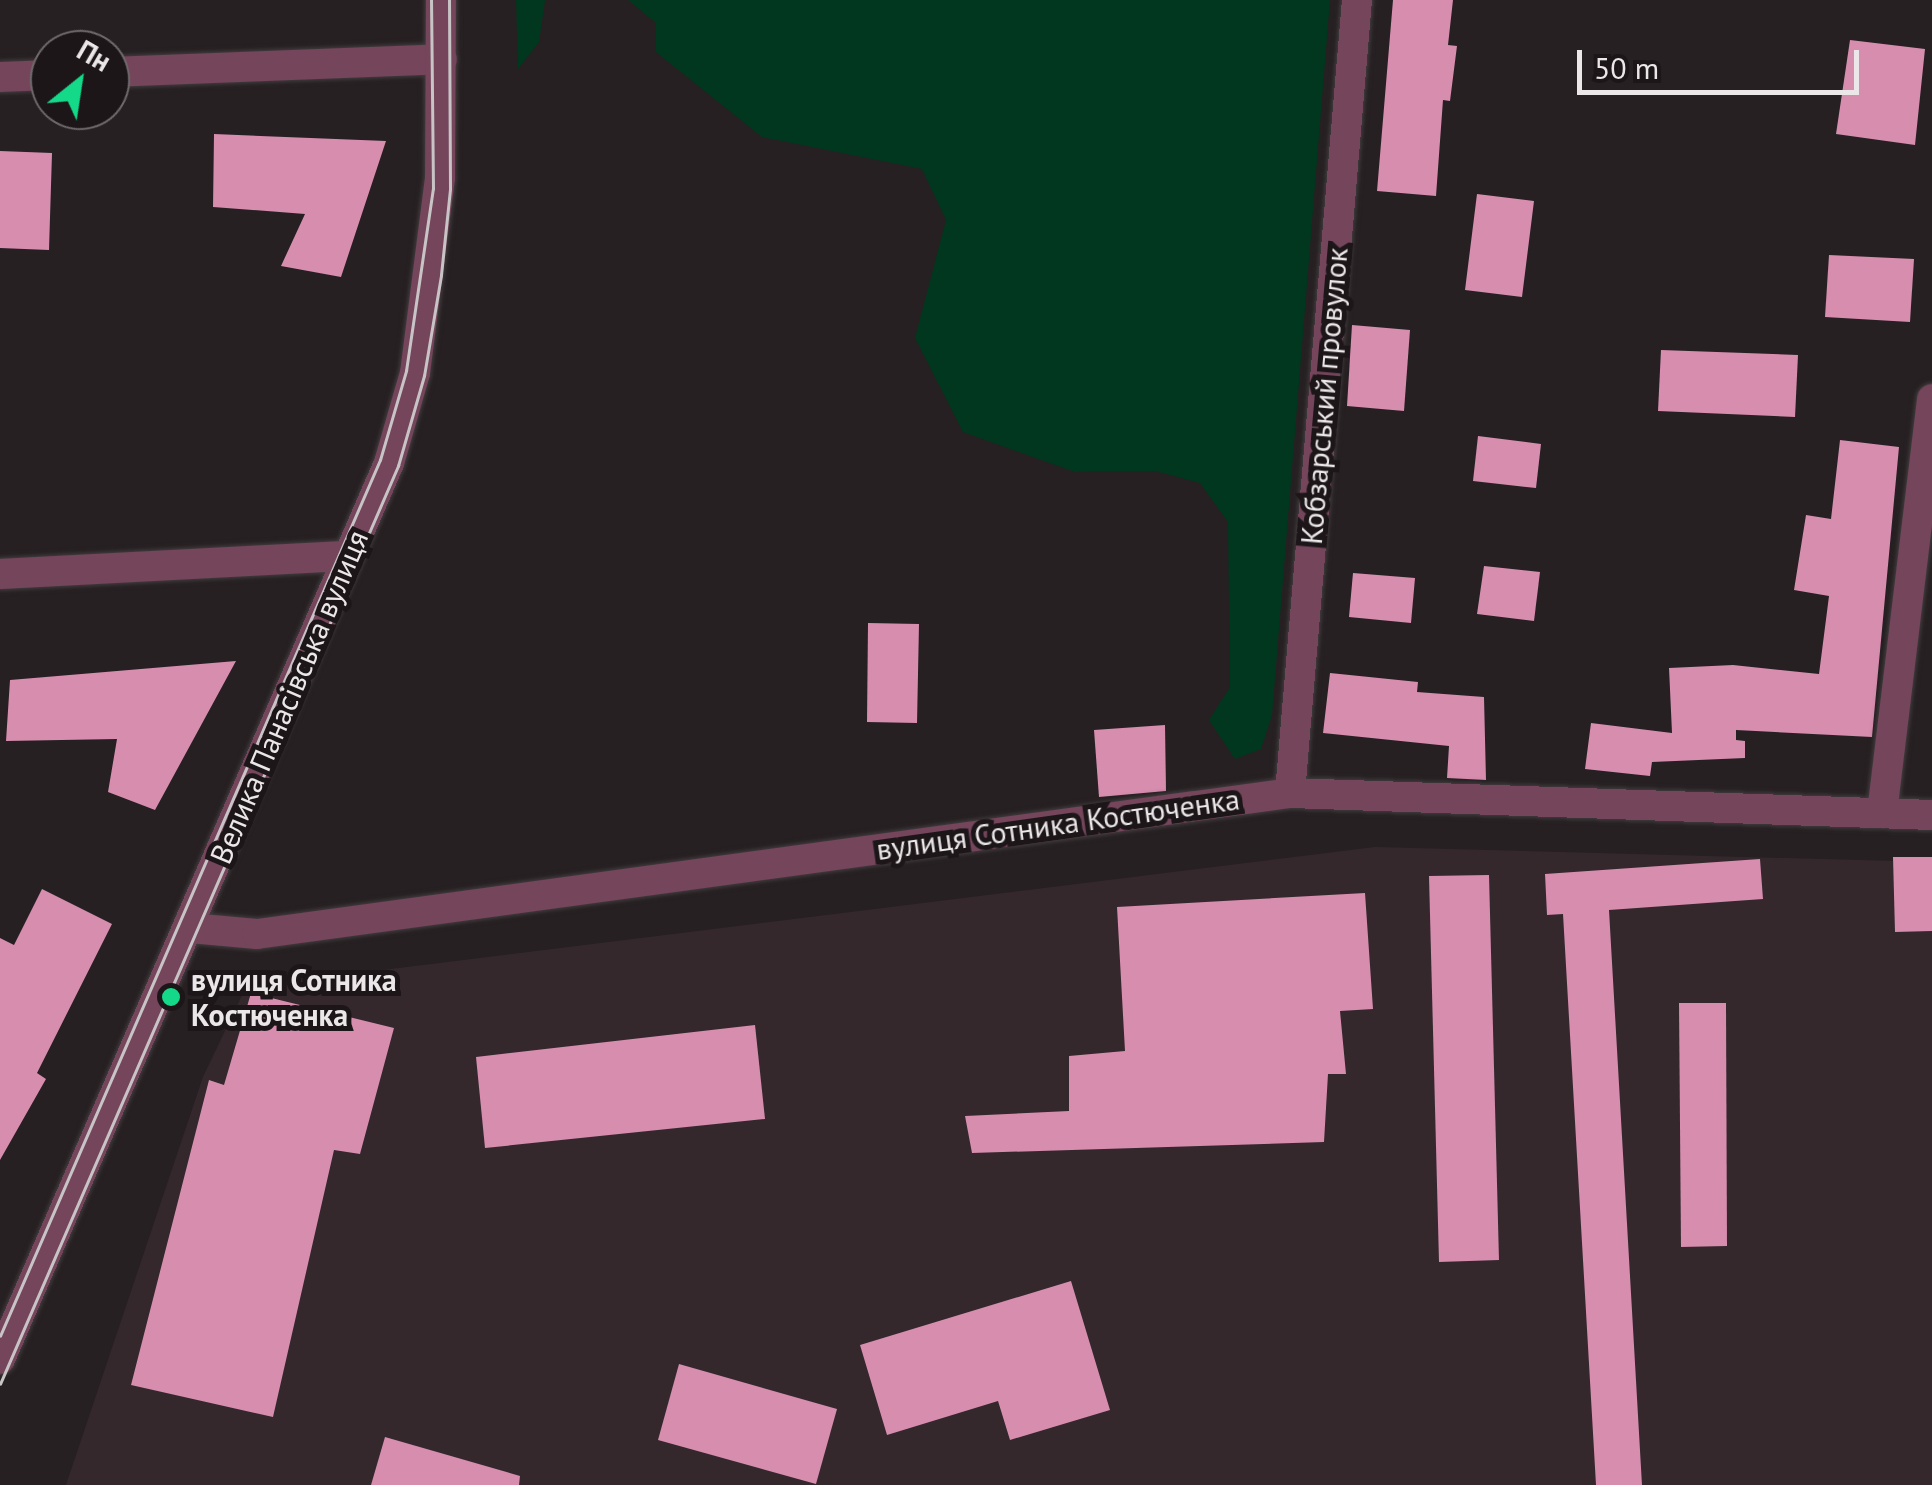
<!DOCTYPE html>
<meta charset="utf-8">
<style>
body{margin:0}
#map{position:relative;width:1932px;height:1485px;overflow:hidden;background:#262022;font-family:"PT Sans",sans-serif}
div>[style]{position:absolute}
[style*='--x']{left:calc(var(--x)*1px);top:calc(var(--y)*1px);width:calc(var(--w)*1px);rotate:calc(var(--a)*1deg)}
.built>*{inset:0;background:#34282d}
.green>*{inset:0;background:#00371e}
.building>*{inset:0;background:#d68dae}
.roads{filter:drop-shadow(0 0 2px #423c3e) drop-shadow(0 0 2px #423c3e)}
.minor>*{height:30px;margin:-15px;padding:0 15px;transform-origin:15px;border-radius:15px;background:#74455b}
.tram>*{height:2.5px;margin:-1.25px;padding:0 1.25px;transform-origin:1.25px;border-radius:1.25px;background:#c8c4c6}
.dots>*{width:28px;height:28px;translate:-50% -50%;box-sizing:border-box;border:5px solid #1c1619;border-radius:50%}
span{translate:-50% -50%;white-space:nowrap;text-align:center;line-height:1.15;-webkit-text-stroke:10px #1c1619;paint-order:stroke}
.street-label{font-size:30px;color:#ebe7e9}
.poi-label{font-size:30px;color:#ebe7e9;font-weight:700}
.left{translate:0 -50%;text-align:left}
.north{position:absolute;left:30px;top:30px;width:100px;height:100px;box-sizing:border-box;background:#1c1619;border:2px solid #6f6a6c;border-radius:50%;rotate:30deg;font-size:28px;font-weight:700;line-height:40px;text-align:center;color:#ebe7e9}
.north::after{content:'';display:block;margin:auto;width:35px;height:45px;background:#14d989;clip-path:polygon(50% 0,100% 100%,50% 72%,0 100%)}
.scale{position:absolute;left:1577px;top:50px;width:282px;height:45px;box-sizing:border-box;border:5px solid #ebe7e9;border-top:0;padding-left:12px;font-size:30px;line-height:35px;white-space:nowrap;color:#ebe7e9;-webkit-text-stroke:8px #1c1619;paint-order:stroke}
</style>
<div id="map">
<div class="built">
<i style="clip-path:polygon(1375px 847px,1932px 862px,1932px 1485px,66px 1485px,203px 1077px,246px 987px)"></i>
</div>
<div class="green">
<i style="clip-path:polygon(516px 0,545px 0,539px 42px,518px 69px)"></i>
<i style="clip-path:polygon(628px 0,1330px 0,1272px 715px,1261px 749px,1235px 759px,1209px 720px,1230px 687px,1228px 522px,1200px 483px,1155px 471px,1075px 472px,963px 432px,915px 338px,946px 220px,922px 169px,762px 137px,656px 52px,656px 23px)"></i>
</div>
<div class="building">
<i style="clip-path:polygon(1393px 0,1453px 0,1448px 45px,1457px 46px,1450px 101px,1443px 100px,1436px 196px,1377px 191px)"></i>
<i style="clip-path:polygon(1850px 40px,1925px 49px,1915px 145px,1836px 134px)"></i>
<i style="clip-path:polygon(214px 134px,386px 141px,341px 277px,281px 266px,305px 214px,213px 207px)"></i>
<i style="clip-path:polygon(0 151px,52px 153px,49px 250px,0 248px)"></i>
<i style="clip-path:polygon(1477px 194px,1534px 201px,1522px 297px,1465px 290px)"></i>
<i style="clip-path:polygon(1829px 255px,1914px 259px,1910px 322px,1825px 317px)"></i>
<i style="clip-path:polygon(1352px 325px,1410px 330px,1404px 411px,1347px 406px)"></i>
<i style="clip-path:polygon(1661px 350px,1798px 355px,1795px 417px,1658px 411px)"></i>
<i style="clip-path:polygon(1478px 436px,1541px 444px,1536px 488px,1473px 481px)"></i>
<i style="clip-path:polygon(1840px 440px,1899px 447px,1872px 737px,1736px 730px,1736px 740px,1745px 741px,1745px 758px,1652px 762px,1650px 776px,1585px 769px,1591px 723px,1672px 733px,1669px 668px,1733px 665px,1819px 674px,1829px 596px,1794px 590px,1806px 515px,1831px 519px)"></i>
<i style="clip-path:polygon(1484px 566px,1540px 572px,1534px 621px,1477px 614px)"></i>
<i style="clip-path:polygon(1353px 573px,1415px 578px,1411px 623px,1349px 617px)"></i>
<i style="clip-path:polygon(868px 623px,919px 624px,917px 723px,867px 722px)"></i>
<i style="clip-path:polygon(236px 661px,155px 810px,108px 792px,117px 739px,6px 741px,10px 680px)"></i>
<i style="clip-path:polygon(1330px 673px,1418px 682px,1417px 692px,1484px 697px,1486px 780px,1447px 778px,1449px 746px,1323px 733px)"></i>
<i style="clip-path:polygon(1165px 725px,1166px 791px,1099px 797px,1094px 730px)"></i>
<i style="clip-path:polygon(1893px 857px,1932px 857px,1932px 931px,1895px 932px)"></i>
<i style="clip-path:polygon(1760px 859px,1763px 899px,1609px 910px,1642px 1485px,1596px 1485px,1563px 914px,1547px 915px,1545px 874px)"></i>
<i style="clip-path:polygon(1489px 875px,1499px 1260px,1439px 1262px,1429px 876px)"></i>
<i style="clip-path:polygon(42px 889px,112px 924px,37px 1073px,46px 1079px,0 1160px,0 938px,14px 945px)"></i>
<i style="clip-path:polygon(1365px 893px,1373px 1009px,1340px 1011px,1346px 1074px,1328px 1074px,1324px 1142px,972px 1153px,965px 1116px,1069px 1111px,1069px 1056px,1125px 1051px,1117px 907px)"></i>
<i style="clip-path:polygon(251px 993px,394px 1028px,360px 1154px,334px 1150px,273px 1417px,131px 1385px,209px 1080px,224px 1085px)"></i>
<i style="clip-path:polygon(1679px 1003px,1726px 1003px,1727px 1246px,1681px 1247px)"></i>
<i style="clip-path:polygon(755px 1025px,765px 1119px,485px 1148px,476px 1057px)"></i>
<i style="clip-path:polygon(1071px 1281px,1110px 1410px,1010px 1440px,998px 1401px,887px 1435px,860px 1345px)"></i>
<i style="clip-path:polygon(679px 1364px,837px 1409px,816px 1484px,658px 1440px)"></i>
<i style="clip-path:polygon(385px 1437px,520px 1476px,519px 1485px,371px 1485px)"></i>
</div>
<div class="roads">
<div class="minor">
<i style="--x:110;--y:72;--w:332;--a:-2.2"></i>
<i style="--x:0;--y:77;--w:50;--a:-2.3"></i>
<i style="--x:0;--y:574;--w:349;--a:-3"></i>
<i style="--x:1290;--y:793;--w:796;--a:-85.17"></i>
<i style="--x:1882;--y:813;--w:417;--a:-83.1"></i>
<i style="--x:190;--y:928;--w:67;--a:5.1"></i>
<i style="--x:257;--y:934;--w:1043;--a:-7.77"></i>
<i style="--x:1290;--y:793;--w:642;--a:1.96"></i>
<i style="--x:0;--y:1359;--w:977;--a:-66.53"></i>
<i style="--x:389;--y:463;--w:94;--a:-73.9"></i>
<i style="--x:415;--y:373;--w:197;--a:-82.7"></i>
<i style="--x:440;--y:178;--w:178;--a:-89.7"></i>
</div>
</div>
<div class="tram">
<i style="--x:0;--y:1336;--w:955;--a:-66.55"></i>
<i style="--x:380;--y:460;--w:93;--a:-73.7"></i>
<i style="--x:406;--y:371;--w:184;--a:-81.6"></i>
<i style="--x:433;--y:189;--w:189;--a:-90.6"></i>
<i style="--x:0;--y:1384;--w:1001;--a:-66.56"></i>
<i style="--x:398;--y:466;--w:94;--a:-73.9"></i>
<i style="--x:424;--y:376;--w:102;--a:-80.4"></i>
<i style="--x:441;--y:275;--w:86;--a:-84"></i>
<i style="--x:450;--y:189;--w:189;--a:-90.3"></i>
</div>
<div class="dots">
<i style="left:171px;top:997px;background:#14d989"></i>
</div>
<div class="street-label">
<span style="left:1324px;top:396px;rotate:-85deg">Кобзарський провулок</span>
<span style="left:289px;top:697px;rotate:-67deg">Велика Панасівська вулиця</span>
<span style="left:1058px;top:824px;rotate:-8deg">вулиця Сотника Костюченка</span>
</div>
<div class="poi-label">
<span class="left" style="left:191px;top:997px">вулиця Сотника<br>Костюченка</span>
</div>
<div class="north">Пн</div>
<div class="scale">50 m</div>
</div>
